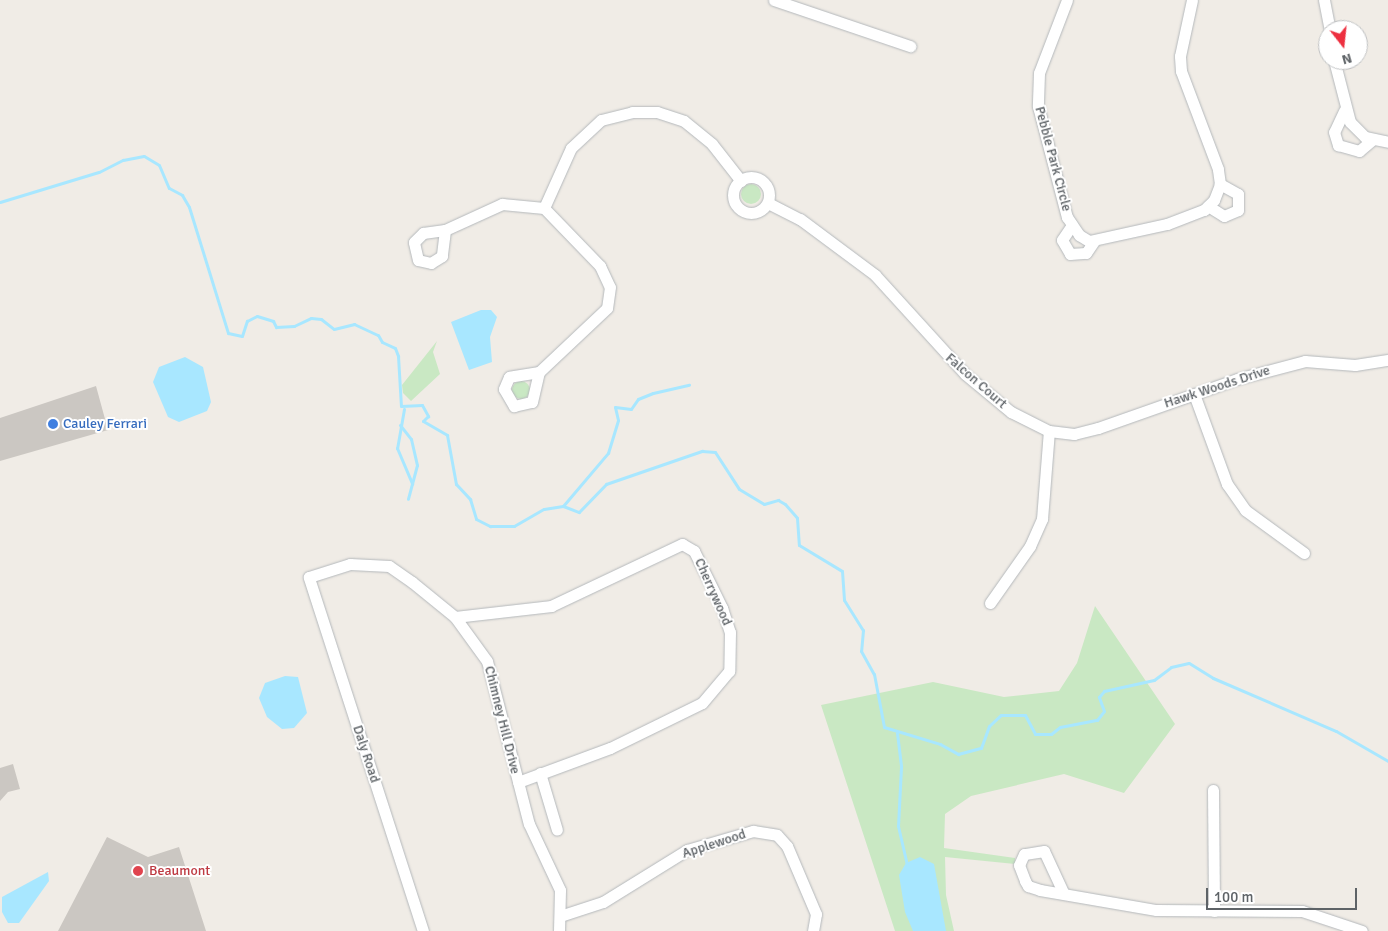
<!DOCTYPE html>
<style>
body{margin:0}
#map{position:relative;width:1388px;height:931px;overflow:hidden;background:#f0ece6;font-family:Signika,sans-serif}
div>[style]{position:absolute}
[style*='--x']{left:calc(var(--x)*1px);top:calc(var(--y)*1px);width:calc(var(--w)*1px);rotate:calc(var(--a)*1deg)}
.green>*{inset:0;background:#c9e8c3}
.round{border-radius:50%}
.water>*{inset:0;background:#a8e7ff}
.stream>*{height:3px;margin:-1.5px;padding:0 1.5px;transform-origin:1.5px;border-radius:1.5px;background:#a8e7ff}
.building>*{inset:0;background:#cbc7c2}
.roads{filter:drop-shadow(0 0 1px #b4b8bb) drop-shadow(0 0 1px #b4b8bb)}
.minor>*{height:11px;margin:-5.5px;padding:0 5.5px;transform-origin:5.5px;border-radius:5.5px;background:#fff}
.minor>.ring{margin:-5.5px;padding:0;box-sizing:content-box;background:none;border:11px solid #fff;border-radius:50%}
.dots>*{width:14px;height:14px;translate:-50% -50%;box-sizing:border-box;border:2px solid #fff;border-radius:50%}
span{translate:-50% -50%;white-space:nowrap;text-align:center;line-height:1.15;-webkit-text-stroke:4px #fff;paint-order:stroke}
.street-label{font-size:14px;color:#5e6367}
.shop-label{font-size:14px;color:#366cbe}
.left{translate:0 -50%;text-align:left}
.health-label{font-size:14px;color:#be3a42}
.north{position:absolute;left:1318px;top:20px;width:50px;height:50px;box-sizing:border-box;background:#fff;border:1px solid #bfc1c2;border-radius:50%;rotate:164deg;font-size:14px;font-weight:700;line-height:20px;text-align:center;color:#5e6367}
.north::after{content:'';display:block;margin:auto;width:18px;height:22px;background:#ed3040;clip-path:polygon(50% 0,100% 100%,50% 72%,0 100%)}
.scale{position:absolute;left:1206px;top:888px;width:151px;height:22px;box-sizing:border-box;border:2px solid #5e6367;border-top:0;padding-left:6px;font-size:15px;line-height:18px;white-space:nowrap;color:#5e6367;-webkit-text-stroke:4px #fff;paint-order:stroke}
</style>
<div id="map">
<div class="green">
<i class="round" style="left:741px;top:184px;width:20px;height:20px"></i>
<i style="clip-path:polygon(437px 341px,433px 352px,440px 374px,411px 401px,403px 393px,402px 385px)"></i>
<i class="round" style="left:512px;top:381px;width:18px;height:18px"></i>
<i style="clip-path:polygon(1095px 606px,1175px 724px,1124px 793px,1064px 774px,971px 796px,945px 814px,944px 848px,1015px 858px,1015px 864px,945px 857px,946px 895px,954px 931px,895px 931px,821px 705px,933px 682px,1004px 697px,1059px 691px,1077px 663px)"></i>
</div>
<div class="water">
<i style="clip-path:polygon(481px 310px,491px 310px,497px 317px,490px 337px,492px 362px,469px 370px,451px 322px)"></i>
<i style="clip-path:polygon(185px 357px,203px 367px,211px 402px,207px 411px,179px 422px,168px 417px,153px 382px,159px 367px)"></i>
<i style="clip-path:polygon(285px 676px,298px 677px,307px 713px,294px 728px,282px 729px,267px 717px,259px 698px,265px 683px)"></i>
<i style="clip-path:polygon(920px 857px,934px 864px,946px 931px,913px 931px,905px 912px,899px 875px,906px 863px)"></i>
<i style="clip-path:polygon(48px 872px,49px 881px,19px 923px,8px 923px,2px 912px,2px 897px)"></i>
</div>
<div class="stream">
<i style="--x:0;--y:202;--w:103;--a:-16.9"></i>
<i style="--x:99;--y:172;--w:27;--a:-27"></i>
<i style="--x:123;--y:160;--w:21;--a:-11"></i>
<i style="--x:144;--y:156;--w:17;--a:31"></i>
<i style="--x:159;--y:165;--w:25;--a:67"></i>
<i style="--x:169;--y:188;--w:15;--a:28"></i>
<i style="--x:182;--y:195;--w:14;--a:60"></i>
<i style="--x:189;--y:207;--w:132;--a:72.8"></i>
<i style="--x:228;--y:333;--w:14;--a:12"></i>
<i style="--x:242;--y:336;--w:16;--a:-72"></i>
<i style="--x:247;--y:321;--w:11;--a:-27"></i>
<i style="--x:257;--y:316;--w:17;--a:17"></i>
<i style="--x:273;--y:321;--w:7;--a:63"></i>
<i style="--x:276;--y:327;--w:18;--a:-3"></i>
<i style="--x:294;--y:326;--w:19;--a:-25"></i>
<i style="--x:311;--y:318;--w:10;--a:6"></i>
<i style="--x:321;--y:319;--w:16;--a:38"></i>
<i style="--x:334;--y:329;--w:21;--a:-14"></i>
<i style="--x:354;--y:324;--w:26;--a:25"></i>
<i style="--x:378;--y:335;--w:8;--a:60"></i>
<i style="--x:382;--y:342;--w:14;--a:25"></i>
<i style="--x:395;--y:348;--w:9;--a:69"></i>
<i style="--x:398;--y:356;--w:50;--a:86.6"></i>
<i style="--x:401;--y:406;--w:21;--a:-3"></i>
<i style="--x:422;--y:405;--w:13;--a:61"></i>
<i style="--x:428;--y:416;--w:7;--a:135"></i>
<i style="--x:423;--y:421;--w:28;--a:30"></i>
<i style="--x:447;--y:435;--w:50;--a:79.6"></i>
<i style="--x:456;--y:484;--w:21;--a:47"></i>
<i style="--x:470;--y:499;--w:21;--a:73"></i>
<i style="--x:476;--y:519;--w:16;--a:27"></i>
<i style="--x:490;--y:526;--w:24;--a:0"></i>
<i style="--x:514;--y:526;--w:34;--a:-30"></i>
<i style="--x:544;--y:509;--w:19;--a:-9"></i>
<i style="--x:563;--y:506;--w:70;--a:-49.7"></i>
<i style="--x:608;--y:453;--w:34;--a:-73"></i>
<i style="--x:618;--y:420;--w:13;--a:-103"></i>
<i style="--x:615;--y:407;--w:16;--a:7"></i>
<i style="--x:631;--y:409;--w:12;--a:-55"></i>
<i style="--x:638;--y:399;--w:16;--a:-22"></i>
<i style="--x:653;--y:393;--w:37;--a:-13"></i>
<i style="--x:404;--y:409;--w:40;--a:100"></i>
<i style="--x:397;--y:448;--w:39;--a:67"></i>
<i style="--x:400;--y:425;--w:18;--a:52"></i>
<i style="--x:411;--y:439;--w:27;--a:77"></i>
<i style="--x:417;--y:465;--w:35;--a:105"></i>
<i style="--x:563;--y:506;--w:17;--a:21"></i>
<i style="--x:579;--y:512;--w:39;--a:-46"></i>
<i style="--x:606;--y:484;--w:102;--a:-19"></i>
<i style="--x:702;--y:451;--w:13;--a:4"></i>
<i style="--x:715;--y:452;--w:44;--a:57"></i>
<i style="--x:739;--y:489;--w:29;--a:31"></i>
<i style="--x:764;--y:504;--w:15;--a:-16"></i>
<i style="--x:778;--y:500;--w:8;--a:30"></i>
<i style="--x:785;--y:504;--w:18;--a:49"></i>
<i style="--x:797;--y:518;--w:27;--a:86"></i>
<i style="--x:799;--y:545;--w:50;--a:31.2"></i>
<i style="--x:842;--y:571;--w:29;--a:86"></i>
<i style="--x:844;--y:600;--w:36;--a:58"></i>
<i style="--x:863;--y:630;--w:21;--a:95"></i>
<i style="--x:861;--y:651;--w:26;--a:61"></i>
<i style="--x:874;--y:674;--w:54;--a:79.3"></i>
<i style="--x:884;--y:727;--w:59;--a:16.9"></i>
<i style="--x:940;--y:744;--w:21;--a:29"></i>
<i style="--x:958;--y:754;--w:24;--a:-15"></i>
<i style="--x:981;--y:748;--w:23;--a:-70"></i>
<i style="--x:989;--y:726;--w:16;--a:-43"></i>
<i style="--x:1001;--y:715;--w:24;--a:0"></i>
<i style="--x:1025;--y:715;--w:21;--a:62"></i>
<i style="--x:1035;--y:734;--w:16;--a:0"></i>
<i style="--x:1051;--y:734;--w:11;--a:-38"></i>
<i style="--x:1060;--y:727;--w:38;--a:-11"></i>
<i style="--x:1097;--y:720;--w:11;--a:-52"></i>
<i style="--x:1104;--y:711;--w:15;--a:-110"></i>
<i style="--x:1099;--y:697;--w:8;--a:-50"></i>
<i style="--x:1104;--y:691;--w:51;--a:-12.4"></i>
<i style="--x:1154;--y:680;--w:21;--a:-37"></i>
<i style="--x:1171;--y:667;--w:18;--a:-13"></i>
<i style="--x:1189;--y:663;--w:28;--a:32"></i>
<i style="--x:1213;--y:678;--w:134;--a:23.3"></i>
<i style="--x:1336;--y:731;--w:60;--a:30"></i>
<i style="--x:897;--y:733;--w:34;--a:83"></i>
<i style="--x:901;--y:767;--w:59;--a:92.9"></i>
<i style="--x:898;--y:826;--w:40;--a:77"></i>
</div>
<div class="building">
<i style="clip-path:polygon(96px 386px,108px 430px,0 461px,0 418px)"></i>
<i style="clip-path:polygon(13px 764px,20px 789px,8px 792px,0 801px,0 768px)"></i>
<i style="clip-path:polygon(107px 837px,148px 857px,179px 847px,206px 931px,58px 931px)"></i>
</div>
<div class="roads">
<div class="minor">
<i style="--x:774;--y:0;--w:144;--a:18.7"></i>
<i style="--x:1067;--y:0;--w:78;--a:111"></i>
<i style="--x:1039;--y:73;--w:33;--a:92"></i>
<i style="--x:1038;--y:106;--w:115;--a:75.4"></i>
<i style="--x:1067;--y:217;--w:22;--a:56"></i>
<i style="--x:1079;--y:235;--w:12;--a:31"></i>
<i style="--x:1089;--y:241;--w:80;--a:-12.3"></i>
<i style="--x:1167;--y:224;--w:40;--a:-21"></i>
<i style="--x:1204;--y:210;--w:14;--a:-45"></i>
<i style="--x:1214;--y:200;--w:17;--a:-69"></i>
<i style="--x:1220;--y:184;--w:15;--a:-98"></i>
<i style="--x:1218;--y:169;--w:105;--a:-110.7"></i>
<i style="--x:1181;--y:71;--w:15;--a:-94"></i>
<i style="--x:1180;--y:56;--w:57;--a:-77.9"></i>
<i style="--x:1324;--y:0;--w:31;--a:79"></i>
<i style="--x:1334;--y:60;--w:64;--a:75.5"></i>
<i style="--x:1350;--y:122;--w:21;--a:45"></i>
<i style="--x:1365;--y:137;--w:24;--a:12"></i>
<i style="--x:1344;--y:111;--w:23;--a:115"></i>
<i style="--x:1334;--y:132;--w:14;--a:73"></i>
<i style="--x:1338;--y:145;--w:22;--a:16"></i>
<i style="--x:1359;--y:151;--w:17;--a:-40"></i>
<i class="ring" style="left:733px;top:177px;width:25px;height:25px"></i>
<i style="--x:768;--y:203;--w:36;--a:27"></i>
<i style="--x:800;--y:219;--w:94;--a:36.7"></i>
<i style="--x:875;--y:275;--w:134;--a:47.7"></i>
<i style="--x:965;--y:374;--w:60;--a:39.6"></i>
<i style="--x:1011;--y:412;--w:42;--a:26.6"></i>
<i style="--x:1049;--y:431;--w:25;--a:7"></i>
<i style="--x:1074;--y:434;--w:25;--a:-14"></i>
<i style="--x:1098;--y:428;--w:147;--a:-19.4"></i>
<i style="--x:1237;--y:379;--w:70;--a:-14.8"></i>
<i style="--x:1305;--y:361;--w:50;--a:4.6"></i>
<i style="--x:1355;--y:365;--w:33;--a:-9"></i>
<i style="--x:1208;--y:206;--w:19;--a:32"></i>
<i style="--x:1224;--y:216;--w:15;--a:-23"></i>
<i style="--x:1238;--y:210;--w:16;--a:-90"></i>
<i style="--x:1238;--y:194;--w:21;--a:-151"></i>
<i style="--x:544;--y:208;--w:66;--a:-65.8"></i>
<i style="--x:571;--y:148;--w:41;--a:-43"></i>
<i style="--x:601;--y:120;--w:32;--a:-14"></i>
<i style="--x:632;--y:112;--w:25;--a:0"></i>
<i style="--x:657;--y:112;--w:28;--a:18"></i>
<i style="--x:684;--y:121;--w:36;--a:39"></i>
<i style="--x:712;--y:144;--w:47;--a:51.9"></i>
<i style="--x:1072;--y:225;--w:18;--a:124"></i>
<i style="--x:1062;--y:240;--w:16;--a:60"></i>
<i style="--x:1070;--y:254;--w:16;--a:-4"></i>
<i style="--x:1086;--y:253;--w:14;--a:-56"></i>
<i style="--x:445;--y:230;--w:26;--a:97"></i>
<i style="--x:442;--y:256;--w:13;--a:148"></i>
<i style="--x:431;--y:263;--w:13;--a:-167"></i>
<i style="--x:418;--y:260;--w:18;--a:-103"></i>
<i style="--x:414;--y:242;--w:13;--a:-45"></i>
<i style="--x:423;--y:233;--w:22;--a:-8"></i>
<i style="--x:445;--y:230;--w:63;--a:-24.5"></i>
<i style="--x:502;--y:204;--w:42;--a:5.4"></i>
<i style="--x:544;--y:208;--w:81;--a:46"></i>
<i style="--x:600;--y:266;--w:23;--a:65"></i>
<i style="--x:610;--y:287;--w:21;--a:98"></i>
<i style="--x:607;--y:308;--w:93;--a:136.7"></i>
<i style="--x:539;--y:372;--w:30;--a:171"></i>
<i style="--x:509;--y:377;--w:13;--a:113"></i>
<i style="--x:504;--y:389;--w:20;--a:60"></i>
<i style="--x:514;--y:406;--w:18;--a:-13"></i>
<i style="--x:532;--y:402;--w:31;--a:-77"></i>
<i style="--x:1194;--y:394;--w:96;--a:69.9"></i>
<i style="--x:1227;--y:484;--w:32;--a:55"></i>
<i style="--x:1245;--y:510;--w:73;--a:36.1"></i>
<i style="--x:990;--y:603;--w:70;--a:-54.9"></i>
<i style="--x:1030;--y:546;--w:30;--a:-66"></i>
<i style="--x:1042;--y:519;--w:88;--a:-85.5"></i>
<i style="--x:455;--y:617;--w:97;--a:-6.5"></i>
<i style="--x:551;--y:606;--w:145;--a:-25.3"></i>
<i style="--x:682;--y:544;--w:14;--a:30"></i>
<i style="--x:694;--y:551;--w:64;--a:63.8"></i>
<i style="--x:722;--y:608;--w:25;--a:72"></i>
<i style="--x:730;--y:632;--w:39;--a:91"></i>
<i style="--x:729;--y:671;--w:42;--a:130.2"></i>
<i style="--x:702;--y:703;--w:102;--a:153.9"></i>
<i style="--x:610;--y:748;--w:98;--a:159.7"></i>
<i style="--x:540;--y:773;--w:59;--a:73.4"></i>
<i style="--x:1213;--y:790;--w:121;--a:89.5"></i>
<i style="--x:1063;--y:892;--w:45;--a:-114.9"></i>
<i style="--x:1044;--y:851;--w:20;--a:171"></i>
<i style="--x:1024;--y:854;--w:12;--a:114"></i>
<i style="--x:1019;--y:865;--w:17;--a:69"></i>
<i style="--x:1025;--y:881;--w:6;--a:59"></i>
<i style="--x:1028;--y:886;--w:13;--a:18"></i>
<i style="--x:1040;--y:890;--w:118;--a:9.8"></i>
<i style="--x:1156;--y:910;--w:146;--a:0.4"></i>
<i style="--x:1302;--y:911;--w:63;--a:18.4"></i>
<i style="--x:560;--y:916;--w:45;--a:-18"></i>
<i style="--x:603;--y:902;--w:99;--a:-31.8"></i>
<i style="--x:687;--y:850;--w:69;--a:-16.1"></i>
<i style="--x:753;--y:831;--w:24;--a:9"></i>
<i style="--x:777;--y:835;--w:15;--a:48"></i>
<i style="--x:787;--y:846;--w:74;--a:66.9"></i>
<i style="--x:816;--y:914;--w:17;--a:100"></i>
<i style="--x:423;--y:931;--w:372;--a:-107.9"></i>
<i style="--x:309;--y:577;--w:43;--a:-17.6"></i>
<i style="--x:350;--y:564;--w:39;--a:3"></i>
<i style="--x:389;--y:566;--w:28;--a:35"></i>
<i style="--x:412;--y:582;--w:55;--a:39.1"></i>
<i style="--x:455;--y:617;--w:54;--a:54"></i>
<i style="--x:487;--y:661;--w:168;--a:75.6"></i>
<i style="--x:529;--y:824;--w:73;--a:64.8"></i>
<i style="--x:560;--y:890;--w:41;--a:91.4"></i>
</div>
</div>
<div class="dots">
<i style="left:53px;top:424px;background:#3f7fe0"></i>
<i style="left:138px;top:871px;background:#e0444e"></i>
</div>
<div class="street-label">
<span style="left:1053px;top:159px;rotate:75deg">Pebble Park Circle</span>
<span style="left:976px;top:381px;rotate:41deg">Falcon Court</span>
<span style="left:1217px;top:387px;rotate:-18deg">Hawk Woods Drive</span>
<span style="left:713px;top:592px;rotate:66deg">Cherrywood</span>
<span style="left:502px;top:720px;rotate:76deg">Chimney Hill Drive</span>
<span style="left:366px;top:754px;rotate:72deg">Daly Road</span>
<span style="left:714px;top:844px;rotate:-18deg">Applewood</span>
</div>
<div class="shop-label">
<span class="left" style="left:63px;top:424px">Cauley Ferrari</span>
</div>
<div class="health-label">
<span class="left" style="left:149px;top:871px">Beaumont</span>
</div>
<div class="north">N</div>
<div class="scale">100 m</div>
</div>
